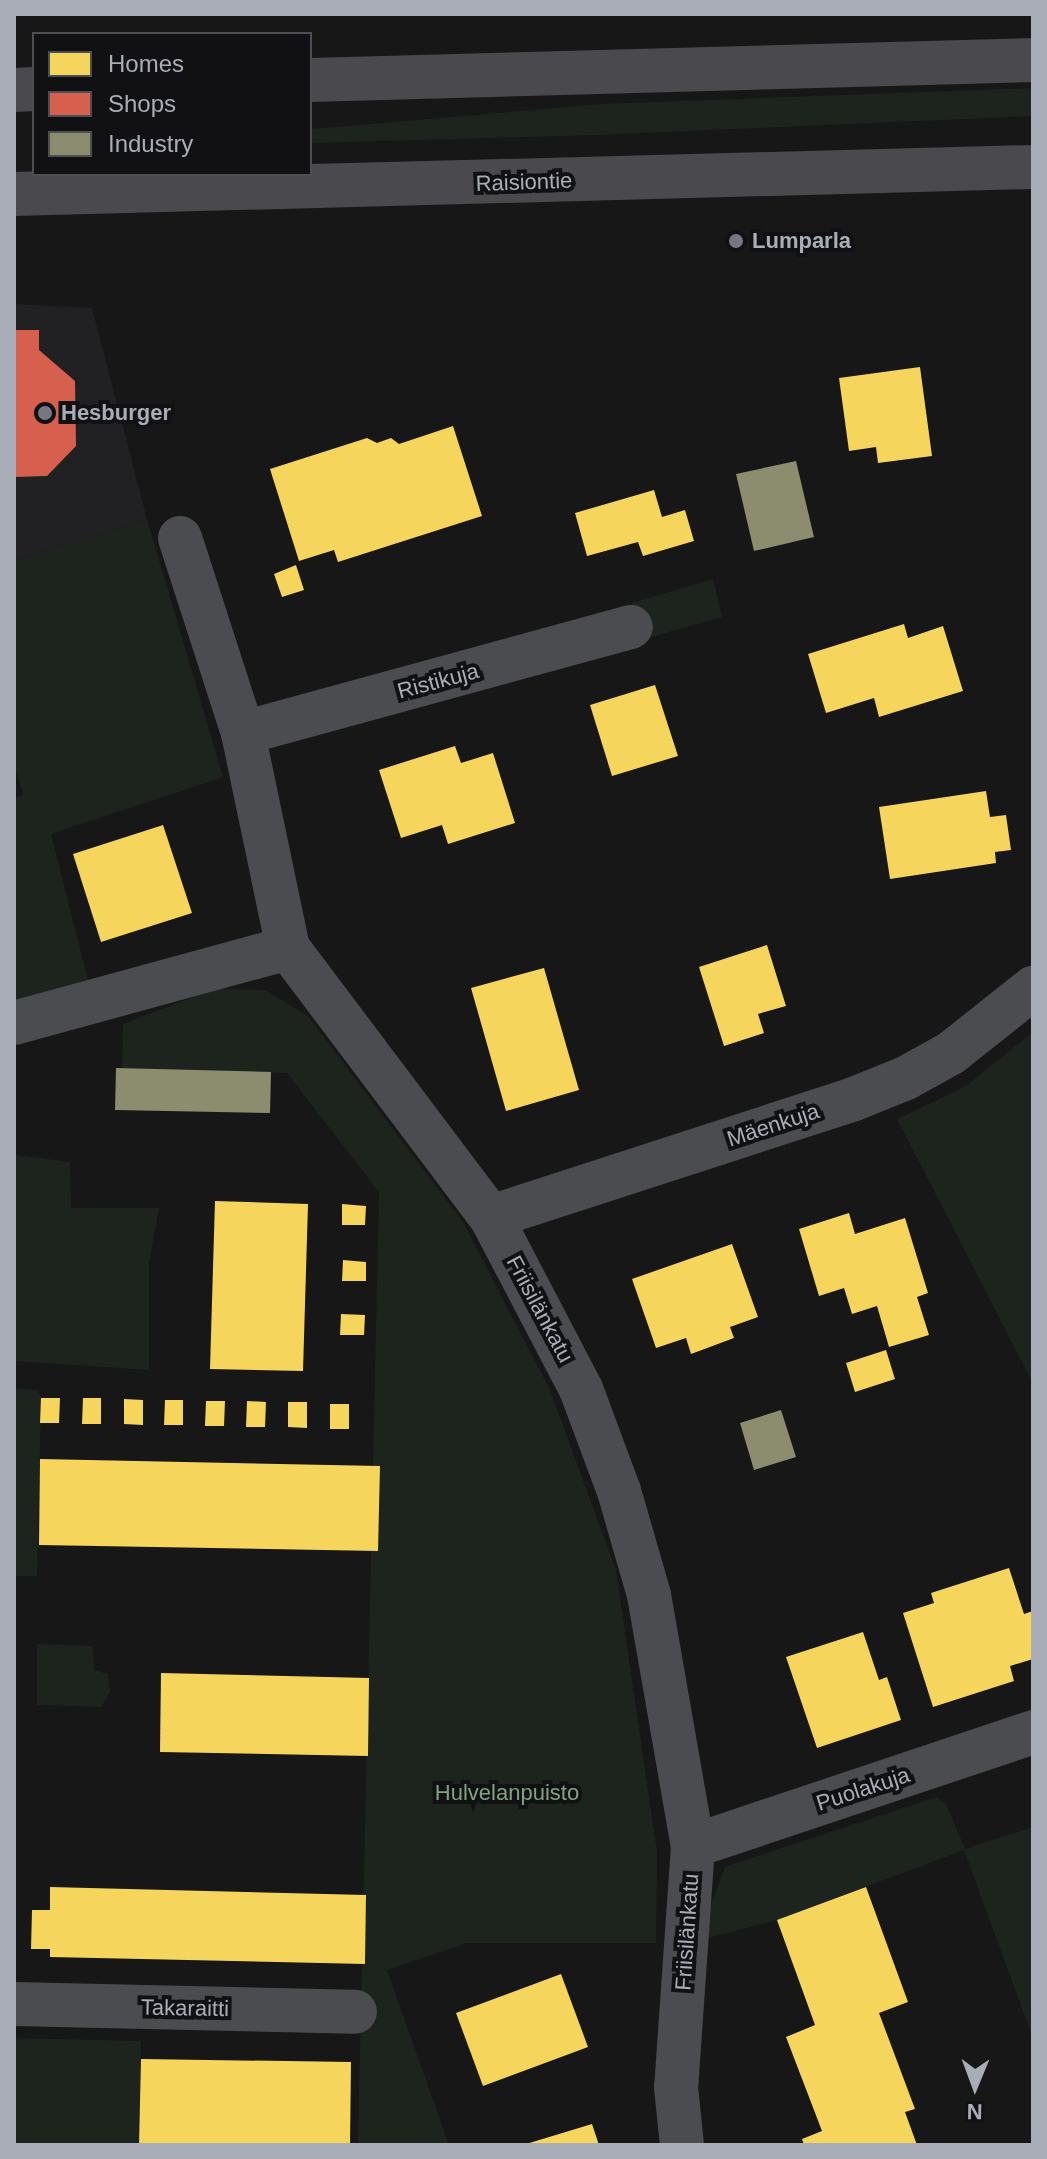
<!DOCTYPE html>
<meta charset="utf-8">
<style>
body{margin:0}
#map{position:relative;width:1047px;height:2159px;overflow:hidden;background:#171717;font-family:Arial,sans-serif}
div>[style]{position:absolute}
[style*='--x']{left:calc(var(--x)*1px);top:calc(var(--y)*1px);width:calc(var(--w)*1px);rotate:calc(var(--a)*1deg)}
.built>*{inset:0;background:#212123}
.green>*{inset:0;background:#1d241e}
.homes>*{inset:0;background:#f6d55c}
.shops>*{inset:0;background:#d6604d}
.industry>*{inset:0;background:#8c8c6e}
.minor>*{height:44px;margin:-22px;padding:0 22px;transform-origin:22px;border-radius:22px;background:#4b4c50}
.secondary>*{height:44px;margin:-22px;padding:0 22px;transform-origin:22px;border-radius:22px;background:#4a4a4e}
.dots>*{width:22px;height:22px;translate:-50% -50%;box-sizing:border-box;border:4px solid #111113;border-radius:50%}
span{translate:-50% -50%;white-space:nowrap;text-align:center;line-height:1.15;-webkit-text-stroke:8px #111113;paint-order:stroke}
.street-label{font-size:22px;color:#a8adb8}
.poi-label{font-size:22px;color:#a8adb8;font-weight:700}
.left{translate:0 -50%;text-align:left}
.park-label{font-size:22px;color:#7fa381}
.frame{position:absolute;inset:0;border:16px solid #a8adb8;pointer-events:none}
.legend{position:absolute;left:32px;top:32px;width:280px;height:144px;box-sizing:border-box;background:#111113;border:2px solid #4d4f55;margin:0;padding:10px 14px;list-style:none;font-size:24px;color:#a8adb8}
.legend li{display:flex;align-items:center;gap:16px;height:40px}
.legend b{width:40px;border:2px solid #4d4f55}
.north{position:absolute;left:935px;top:2047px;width:80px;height:80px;-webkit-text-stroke:6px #111113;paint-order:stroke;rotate:181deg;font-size:22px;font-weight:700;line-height:32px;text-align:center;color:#a8adb8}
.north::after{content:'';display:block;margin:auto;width:28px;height:36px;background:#a8adb8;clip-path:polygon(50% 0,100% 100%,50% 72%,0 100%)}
</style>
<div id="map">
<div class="built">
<i style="clip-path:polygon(14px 304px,92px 308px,147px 519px,14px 561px)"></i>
</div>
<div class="green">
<i style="clip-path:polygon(1033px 88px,1033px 116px,596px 135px,310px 143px,311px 129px,602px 104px)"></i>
<i style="clip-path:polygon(147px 519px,223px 777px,51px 834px,88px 980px,14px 1002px,14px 798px,23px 795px,14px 762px,14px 561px)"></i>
<i style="clip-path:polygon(713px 579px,722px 617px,644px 639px,632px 603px)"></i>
<i style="clip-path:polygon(215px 989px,265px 990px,308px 1016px,463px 1222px,550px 1390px,616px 1570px,657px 1852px,656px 1943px,466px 1943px,387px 1970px,449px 2145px,358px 2145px,379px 1192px,287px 1073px,122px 1069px,123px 1024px)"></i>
<i style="clip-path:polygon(1033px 1032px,1033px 1383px,897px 1119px,966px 1086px)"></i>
<i style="clip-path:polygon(14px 1155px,70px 1162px,71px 1208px,159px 1208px,149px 1264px,149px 1370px,14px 1361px)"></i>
<i style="clip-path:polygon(14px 1388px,38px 1390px,41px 1398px,37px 1576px,14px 1576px)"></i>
<i style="clip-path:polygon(37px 1644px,92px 1646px,94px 1670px,108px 1674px,110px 1692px,101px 1707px,37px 1705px)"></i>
<i style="clip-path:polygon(936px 1797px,946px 1804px,965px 1849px,1033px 1827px,1033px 2038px,964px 1850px,777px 1920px,708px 1938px,706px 1918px,725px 1867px)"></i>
<i style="clip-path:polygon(14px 2038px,141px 2041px,139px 2145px,14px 2145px)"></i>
</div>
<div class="homes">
<i style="clip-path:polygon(920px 367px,932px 456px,878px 463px,876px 447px,849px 451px,839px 378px)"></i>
<i style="clip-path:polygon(453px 426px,482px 516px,338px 562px,334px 550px,299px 561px,270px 469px,367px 438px,377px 443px,391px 438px,399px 444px)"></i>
<i style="clip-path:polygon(654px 490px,662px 517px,685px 510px,694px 541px,643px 556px,638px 542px,587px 556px,575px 513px)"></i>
<i style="clip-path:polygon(296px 565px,304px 590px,282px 597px,274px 574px)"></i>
<i style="clip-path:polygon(904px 624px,908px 638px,943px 626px,963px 691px,879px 717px,874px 698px,826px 713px,808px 654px)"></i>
<i style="clip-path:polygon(655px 685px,678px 756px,612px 776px,590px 705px)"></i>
<i style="clip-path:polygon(455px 746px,461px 763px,493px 753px,515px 823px,448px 844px,442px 825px,401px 838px,379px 770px)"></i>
<i style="clip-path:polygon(986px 791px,990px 817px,1006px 815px,1011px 850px,995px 852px,996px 863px,890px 879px,879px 807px)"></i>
<i style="clip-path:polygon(163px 825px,192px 913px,101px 942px,73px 854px)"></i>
<i style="clip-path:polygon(767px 945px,786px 1006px,758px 1014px,764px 1033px,724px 1046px,699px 967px)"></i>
<i style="clip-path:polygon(544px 968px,579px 1090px,506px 1111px,471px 988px)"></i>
<i style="clip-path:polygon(215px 1201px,308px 1204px,303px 1371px,210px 1369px)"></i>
<i style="clip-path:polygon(342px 1204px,366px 1206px,365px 1225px,342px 1225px)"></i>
<i style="clip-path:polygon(849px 1213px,855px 1234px,905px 1218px,928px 1293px,917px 1297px,929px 1335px,889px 1347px,877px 1306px,852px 1314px,844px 1288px,819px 1296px,799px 1229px)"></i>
<i style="clip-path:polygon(732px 1244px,758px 1317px,730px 1327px,734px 1338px,691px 1354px,686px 1338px,656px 1348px,632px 1279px)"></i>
<i style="clip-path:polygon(343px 1260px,366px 1262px,366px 1281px,342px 1281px)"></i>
<i style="clip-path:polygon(341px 1314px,365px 1315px,364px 1335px,340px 1335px)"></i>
<i style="clip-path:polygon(886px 1350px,895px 1379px,855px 1392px,846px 1363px)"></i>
<i style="clip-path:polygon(41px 1398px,60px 1398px,59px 1423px,40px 1423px)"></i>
<i style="clip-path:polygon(83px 1398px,101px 1398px,101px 1424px,82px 1424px)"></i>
<i style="clip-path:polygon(124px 1399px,143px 1400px,143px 1425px,124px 1424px)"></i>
<i style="clip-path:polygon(165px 1400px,183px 1400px,183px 1425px,164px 1425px)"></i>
<i style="clip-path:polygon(206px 1401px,225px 1401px,224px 1426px,205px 1426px)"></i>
<i style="clip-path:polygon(247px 1401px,266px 1402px,265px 1427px,246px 1427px)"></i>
<i style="clip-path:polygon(288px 1402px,307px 1402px,307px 1428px,288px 1427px)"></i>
<i style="clip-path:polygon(330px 1404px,349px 1404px,349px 1429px,330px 1429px)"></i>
<i style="clip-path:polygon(40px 1459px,380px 1466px,378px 1551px,39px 1545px)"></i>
<i style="clip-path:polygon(1009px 1568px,1024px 1614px,1033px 1611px,1033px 1659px,1010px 1666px,1014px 1681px,933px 1707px,903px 1613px,934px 1603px,931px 1593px)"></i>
<i style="clip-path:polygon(863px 1632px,879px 1680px,887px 1677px,901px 1720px,817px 1748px,786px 1657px)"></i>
<i style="clip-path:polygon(161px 1673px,369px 1678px,368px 1756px,160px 1752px)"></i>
<i style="clip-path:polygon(50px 1887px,366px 1895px,365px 1964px,50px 1957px,50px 1949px,31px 1949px,32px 1910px,50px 1910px)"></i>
<i style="clip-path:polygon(866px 1887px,908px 2002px,879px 2013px,915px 2109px,905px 2112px,917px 2145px,804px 2145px,802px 2139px,822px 2131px,786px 2037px,815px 2025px,777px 1920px)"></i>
<i style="clip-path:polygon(561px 1974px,588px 2047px,483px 2086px,456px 2013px)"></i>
<i style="clip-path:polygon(141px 2059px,351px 2062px,350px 2145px,139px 2145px)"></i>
<i style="clip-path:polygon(592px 2124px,599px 2145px,526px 2145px,526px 2144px)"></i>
</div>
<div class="shops">
<i style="clip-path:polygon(14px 330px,39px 330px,39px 350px,75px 381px,76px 446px,47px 476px,14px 477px)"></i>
</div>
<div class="industry">
<i style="clip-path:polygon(796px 461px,814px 537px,754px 551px,736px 474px)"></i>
<i style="clip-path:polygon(116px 1068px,271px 1072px,270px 1113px,115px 1110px)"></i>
<i style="clip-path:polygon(781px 1410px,796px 1457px,754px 1470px,740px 1423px)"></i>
</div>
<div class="minor">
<i style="--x:180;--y:538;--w:205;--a:72.1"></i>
<i style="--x:243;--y:733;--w:220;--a:78.2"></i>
<i style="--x:243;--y:733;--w:402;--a:-15.3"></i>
<i style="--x:14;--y:1023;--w:284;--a:-15.3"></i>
<i style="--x:288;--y:948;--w:337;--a:53"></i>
<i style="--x:491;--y:1217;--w:194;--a:62.4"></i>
<i style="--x:581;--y:1389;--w:109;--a:69.6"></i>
<i style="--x:619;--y:1491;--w:108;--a:73.9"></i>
<i style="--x:649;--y:1595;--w:255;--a:80.1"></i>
<i style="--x:693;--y:1846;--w:242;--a:94"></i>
<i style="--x:676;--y:2087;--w:58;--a:84.1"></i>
<i style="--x:491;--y:1217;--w:382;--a:-18"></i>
<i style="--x:854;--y:1099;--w:56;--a:-22"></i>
<i style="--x:906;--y:1078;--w:51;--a:-29.1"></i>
<i style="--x:951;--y:1053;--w:105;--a:-38.4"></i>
<i style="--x:693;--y:1846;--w:359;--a:-18.5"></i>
<i style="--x:14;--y:2004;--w:341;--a:1.3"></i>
</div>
<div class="secondary">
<i style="--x:310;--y:80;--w:723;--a:-1.58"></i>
<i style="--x:14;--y:90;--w:20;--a:-3"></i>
<i style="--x:14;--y:194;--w:1019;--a:-1.52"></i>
</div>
<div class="dots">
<i style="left:736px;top:241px;background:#757880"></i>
<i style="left:45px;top:413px;background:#757880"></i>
</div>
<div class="street-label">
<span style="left:524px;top:182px;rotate:-2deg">Raisiontie</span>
<span style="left:438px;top:681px;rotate:-15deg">Ristikuja</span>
<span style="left:773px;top:1125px;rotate:-18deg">Mäenkuja</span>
<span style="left:540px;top:1309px;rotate:62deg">Friisilänkatu</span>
<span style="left:863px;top:1789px;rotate:-18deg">Puolakuja</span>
<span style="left:687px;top:1932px;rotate:-86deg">Friisilänkatu</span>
<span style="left:185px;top:2008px;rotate:1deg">Takaraitti</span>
</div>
<div class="poi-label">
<span class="left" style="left:752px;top:241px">Lumparla</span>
<span class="left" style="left:61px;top:413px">Hesburger</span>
</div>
<div class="park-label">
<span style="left:507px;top:1793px">Hulvelanpuisto</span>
</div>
<div class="frame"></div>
<ul class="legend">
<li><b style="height:22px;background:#f6d55c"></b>Homes</li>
<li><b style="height:22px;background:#d6604d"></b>Shops</li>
<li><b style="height:22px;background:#8c8c6e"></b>Industry</li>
</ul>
<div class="north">N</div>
</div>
